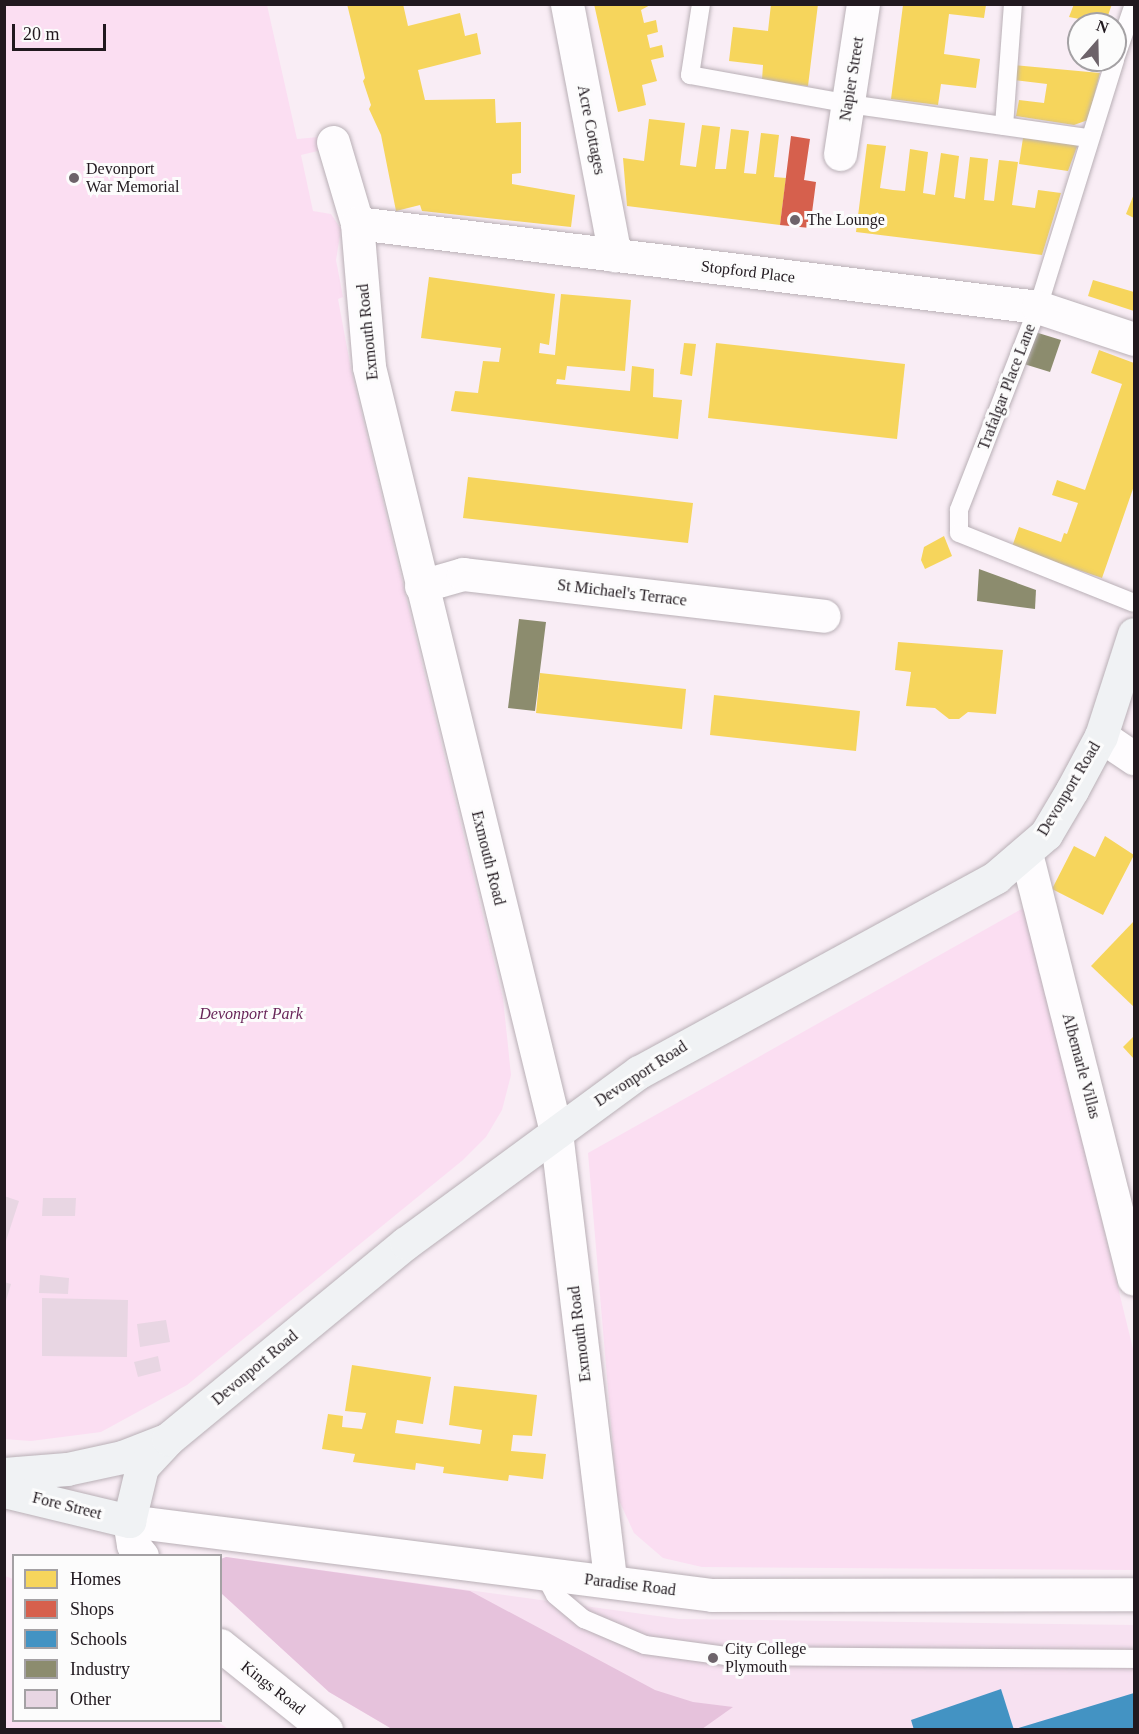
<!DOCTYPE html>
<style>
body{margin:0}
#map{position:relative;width:1139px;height:1734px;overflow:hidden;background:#f9edf5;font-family:Georgia,serif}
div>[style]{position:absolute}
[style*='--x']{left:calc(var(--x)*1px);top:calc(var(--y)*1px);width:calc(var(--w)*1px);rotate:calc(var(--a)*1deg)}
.built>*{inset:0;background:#f7e1f1}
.green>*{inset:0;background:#fbdef2}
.forest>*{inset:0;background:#e6c2dc}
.homes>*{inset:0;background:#f6d55c}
.shops>*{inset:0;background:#d6604d}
.schools>*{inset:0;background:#4393c3}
.industry>*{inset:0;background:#8c8c6e}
.building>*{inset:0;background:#e8d6e3}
.roads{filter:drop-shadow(0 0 2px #b9b0b6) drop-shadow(0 0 2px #b9b0b6)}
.lane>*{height:18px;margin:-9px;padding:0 9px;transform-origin:9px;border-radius:9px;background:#fefcfe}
.street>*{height:33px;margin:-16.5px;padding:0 16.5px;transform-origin:16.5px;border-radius:16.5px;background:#fefcfe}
.secondary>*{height:33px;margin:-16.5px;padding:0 16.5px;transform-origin:16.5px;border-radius:16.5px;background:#f0f2f4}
.dots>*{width:16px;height:16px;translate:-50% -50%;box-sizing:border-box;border:3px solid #fcfcfc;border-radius:50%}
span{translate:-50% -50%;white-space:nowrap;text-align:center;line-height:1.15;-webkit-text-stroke:6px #fcfcfc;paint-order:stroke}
.street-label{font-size:16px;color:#21191f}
.poi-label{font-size:16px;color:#21191f}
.left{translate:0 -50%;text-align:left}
.park-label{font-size:16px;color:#682559;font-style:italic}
.frame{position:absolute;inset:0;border:6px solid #21191f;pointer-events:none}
.legend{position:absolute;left:12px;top:1554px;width:210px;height:168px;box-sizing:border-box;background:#fcfcfc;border:2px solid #a4a1a4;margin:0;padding:8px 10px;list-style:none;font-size:18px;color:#21191f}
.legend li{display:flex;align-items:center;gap:12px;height:30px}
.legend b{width:30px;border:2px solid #a4a1a4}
.north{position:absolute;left:1067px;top:12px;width:60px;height:60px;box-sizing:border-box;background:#fcfcfc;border:2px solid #a4a1a4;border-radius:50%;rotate:20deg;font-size:16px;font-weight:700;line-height:24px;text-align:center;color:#21191f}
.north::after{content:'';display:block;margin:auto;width:21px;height:27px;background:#6d636a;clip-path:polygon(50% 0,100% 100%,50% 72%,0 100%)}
.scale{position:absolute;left:12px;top:24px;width:94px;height:27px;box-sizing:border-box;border:3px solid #21191f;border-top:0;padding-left:8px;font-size:18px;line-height:21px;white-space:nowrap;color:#21191f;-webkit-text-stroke:4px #fcfcfc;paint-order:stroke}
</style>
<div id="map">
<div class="built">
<i style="clip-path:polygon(226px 1557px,679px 1619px,1134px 1625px,1134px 1729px,392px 1729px,329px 1692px,221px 1593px,220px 1559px)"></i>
</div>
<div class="green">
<i style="clip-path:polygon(4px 5px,267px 5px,297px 139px,319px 137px,322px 150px,301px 155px,313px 211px,331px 214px,341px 229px,336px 260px,343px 297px,338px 299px,351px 369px,503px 998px,511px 1075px,502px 1110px,486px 1137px,463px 1160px,187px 1385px,101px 1432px,31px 1441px,4px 1439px)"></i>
<i style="clip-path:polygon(1025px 907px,1134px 1353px,1134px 1570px,702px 1567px,663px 1558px,634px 1533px,617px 1496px,588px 1153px)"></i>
<i style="clip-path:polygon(5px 1576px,13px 1579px,14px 1720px,216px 1720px,228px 1729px,5px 1729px)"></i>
</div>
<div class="forest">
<i style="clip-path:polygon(226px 1557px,470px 1591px,655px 1690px,693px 1702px,733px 1707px,702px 1729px,392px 1729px,329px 1692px,221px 1593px,221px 1559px)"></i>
</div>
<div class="homes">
<i style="clip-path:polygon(347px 4px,403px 4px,408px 26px,460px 13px,465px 36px,477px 33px,481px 54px,418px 70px,425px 100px,495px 99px,496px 123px,521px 122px,521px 173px,512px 174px,512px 184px,575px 195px,571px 227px,422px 211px,420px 205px,396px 211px,381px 135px,369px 109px,371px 105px,363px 81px,365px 78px)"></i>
<i style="clip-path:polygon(594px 4px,652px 4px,641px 10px,644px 23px,656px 20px,658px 32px,647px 35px,650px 48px,662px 45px,664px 57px,651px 60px,657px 81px,642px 85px,646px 105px,618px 112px)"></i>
<i style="clip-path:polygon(771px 4px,818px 4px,808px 86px,762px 80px,763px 65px,729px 61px,733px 27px,768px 31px)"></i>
<i style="clip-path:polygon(1074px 4px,1112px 4px,1105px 24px,1069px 17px)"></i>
<i style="clip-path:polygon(903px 5px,986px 5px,984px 18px,949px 14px,944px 54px,980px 59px,976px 88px,941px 84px,938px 105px,891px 99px)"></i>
<i style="clip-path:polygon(1014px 65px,1100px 73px,1088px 120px,1074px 125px,1016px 116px,1019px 100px,1044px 103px,1047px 84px,1013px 80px)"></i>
<i style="clip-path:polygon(649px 119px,685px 123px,680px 165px,696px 167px,702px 125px,720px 127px,715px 169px,726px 169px,731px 129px,749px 131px,744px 173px,756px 174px,761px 133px,779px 135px,774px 177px,786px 178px,780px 225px,627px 206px,623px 158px,644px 161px)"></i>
<i style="clip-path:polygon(1023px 138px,1078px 144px,1068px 171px,1019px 164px)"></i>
<i style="clip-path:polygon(867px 144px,886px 146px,880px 188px,893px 190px,905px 191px,910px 149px,928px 152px,923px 193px,935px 195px,941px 153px,959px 156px,954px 197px,965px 199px,970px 157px,988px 159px,984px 200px,994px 201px,999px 160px,1018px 162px,1012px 205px,1035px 208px,1038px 190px,1061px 193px,1042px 255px,856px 232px)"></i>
<i style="clip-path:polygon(1134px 194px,1134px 218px,1126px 214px)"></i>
<i style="clip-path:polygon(429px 277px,555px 294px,549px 345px,540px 343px,539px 353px,555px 355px,561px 294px,631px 300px,625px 371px,567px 366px,565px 380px,557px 379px,556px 384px,630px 391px,632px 366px,654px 369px,653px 397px,682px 400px,678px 439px,451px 411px,455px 391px,478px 393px,483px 361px,499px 362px,501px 348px,421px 338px)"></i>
<i style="clip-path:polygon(1093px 280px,1134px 292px,1134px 311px,1088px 296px)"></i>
<i style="clip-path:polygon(684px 343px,696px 344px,692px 376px,680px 374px)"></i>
<i style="clip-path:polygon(716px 343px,905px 364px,897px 439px,708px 418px)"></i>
<i style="clip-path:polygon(1099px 350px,1134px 363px,1134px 486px,1102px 578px,1012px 547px,1019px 527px,1061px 542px,1064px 533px,1067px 534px,1078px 503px,1052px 495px,1057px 480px,1085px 490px,1122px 384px,1091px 373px)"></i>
<i style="clip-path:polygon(468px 477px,693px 503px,688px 543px,463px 518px)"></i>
<i style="clip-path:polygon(944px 536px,952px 556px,925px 569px,921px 560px,924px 547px)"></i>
<i style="clip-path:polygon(898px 642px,1003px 650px,996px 714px,968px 712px,959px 719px,949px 719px,935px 708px,906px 706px,911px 672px,895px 670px)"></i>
<i style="clip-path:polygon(540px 673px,686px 689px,682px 729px,536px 713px)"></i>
<i style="clip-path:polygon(714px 695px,860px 711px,856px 751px,710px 735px)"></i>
<i style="clip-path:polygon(1105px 836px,1134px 855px,1103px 915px,1052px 889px,1074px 846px,1095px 857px)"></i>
<i style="clip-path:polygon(1134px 921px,1134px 1007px,1091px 966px)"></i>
<i style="clip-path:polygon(1134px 1036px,1134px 1059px,1123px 1047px)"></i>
<i style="clip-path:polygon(352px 1365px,431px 1377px,423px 1424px,397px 1420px,395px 1433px,480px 1444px,482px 1430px,449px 1425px,454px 1386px,537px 1395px,532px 1436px,513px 1435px,511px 1451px,546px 1454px,543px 1479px,509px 1475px,508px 1481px,443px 1473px,444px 1467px,416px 1463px,415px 1470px,353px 1462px,355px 1454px,322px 1449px,328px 1414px,343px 1416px,342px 1427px,362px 1429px,366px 1413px,345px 1411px)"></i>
</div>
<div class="shops">
<i style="clip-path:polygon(791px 136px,810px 139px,804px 180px,816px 182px,810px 228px,780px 225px)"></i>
</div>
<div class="schools">
<i style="clip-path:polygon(1001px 1689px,1014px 1730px,914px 1730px,911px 1720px)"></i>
<i style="clip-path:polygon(1134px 1693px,1134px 1730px,1015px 1730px,1015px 1729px)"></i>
</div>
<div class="industry">
<i style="clip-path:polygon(1035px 332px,1061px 340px,1050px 372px,1024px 364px)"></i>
<i style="clip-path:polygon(979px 569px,1036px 590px,1035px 609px,977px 601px)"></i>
<i style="clip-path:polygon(519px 619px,546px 622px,535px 711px,508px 708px)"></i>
</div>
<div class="building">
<i style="clip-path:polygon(4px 1196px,19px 1201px,5px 1244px,4px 1244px)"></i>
<i style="clip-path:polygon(43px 1198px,76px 1198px,75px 1216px,42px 1216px)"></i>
<i style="clip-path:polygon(40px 1275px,69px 1278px,68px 1294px,39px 1293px)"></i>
<i style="clip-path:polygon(4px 1282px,11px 1284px,5px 1304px,4px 1304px)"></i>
<i style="clip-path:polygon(42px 1298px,128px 1300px,127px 1357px,42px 1356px)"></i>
<i style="clip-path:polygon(166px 1320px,170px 1342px,140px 1347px,137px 1324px)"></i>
<i style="clip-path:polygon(158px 1356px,161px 1371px,138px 1377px,134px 1362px)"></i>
</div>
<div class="roads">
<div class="lane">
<i style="--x:701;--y:4;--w:72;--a:98.8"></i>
<i style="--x:690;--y:75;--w:162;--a:10.3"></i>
<i style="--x:849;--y:104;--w:240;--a:8.1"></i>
<i style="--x:1115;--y:59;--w:58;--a:-70.9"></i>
<i style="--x:1115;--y:60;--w:259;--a:107.3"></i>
<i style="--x:1038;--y:307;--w:218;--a:111.3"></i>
<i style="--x:959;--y:510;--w:23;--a:90"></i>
<i style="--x:959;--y:533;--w:188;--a:21.8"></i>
<i style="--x:1004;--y:126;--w:122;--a:-85.8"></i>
<i style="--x:545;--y:1576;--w:21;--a:62"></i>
<i style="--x:555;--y:1595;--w:38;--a:40"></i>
<i style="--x:584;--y:1619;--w:66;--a:23.1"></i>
<i style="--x:645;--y:1645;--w:82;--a:7.7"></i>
<i style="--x:726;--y:1656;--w:408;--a:0.4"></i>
</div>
<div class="street">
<i style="--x:567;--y:4;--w:256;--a:79.2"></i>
<i style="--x:333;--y:142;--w:84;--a:73.5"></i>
<i style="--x:357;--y:223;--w:144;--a:85.2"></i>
<i style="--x:369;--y:367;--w:788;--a:76.26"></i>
<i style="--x:556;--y:1132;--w:452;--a:83.1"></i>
<i style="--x:840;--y:154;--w:152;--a:-81.3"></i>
<i style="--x:357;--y:223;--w:686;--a:7.03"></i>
<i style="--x:1038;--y:307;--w:101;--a:18.4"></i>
<i style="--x:421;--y:586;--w:44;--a:-15.9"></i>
<i style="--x:463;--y:574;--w:363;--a:6.6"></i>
<i style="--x:1101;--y:736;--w:40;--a:34"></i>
<i style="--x:1026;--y:853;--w:439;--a:75.8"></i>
<i style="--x:142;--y:1556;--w:14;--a:-129"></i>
<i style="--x:133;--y:1545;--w:24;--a:-99"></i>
<i style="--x:129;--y:1521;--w:588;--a:7.23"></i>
<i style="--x:712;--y:1595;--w:422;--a:-0.1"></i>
<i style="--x:220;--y:1645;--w:136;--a:38.7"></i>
</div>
<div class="secondary">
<i style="--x:4;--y:1474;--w:63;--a:-4.5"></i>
<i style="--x:67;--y:1469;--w:56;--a:-12.3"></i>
<i style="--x:122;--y:1457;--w:44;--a:-21.3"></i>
<i style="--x:4;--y:1491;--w:129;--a:13.5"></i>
<i style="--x:129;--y:1521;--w:56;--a:-76.5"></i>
<i style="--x:142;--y:1467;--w:38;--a:-47"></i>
<i style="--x:168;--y:1439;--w:308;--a:-39.5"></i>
<i style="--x:406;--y:1243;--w:289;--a:-36.3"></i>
<i style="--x:639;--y:1072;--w:407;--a:-28.6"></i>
<i style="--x:996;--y:877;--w:66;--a:-40.7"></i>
<i style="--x:1046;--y:834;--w:51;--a:-59.4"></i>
<i style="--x:1072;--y:790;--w:61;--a:-61.8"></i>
<i style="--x:1101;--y:736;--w:107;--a:-72.1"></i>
</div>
</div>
<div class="dots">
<i style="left:74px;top:178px;background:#6d636a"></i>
<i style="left:795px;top:220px;background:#6d636a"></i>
<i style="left:713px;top:1658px;background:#6d636a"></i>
</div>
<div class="street-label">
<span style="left:852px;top:79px;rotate:-81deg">Napier Street</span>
<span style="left:591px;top:130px;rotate:79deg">Acre Cottages</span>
<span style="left:748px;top:272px;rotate:7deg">Stopford Place</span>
<span style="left:368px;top:332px;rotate:-96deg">Exmouth Road</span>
<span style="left:1007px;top:387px;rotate:-69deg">Trafalgar Place Lane</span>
<span style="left:622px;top:593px;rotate:7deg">St Michael's Terrace</span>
<span style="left:1069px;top:789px;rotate:-59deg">Devonport Road</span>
<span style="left:488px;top:858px;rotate:76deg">Exmouth Road</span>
<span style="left:1081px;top:1066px;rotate:75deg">Albemarle Villas</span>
<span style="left:641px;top:1074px;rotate:-33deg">Devonport Road</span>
<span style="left:580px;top:1334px;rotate:-97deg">Exmouth Road</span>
<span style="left:255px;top:1368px;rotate:-40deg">Devonport Road</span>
<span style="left:67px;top:1506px;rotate:14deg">Fore Street</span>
<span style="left:630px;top:1585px;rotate:7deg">Paradise Road</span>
<span style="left:273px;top:1688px;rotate:38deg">Kings Road</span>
</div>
<div class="poi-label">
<span class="left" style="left:86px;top:178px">Devonport<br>War Memorial</span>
<span class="left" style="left:807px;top:220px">The Lounge</span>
<span class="left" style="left:725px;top:1658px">City College<br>Plymouth</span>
</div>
<div class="park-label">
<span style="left:251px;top:1014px">Devonport Park</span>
</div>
<div class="frame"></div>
<ul class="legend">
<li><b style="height:16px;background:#f6d55c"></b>Homes</li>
<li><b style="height:16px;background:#d6604d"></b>Shops</li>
<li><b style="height:16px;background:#4393c3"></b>Schools</li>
<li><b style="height:16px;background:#8c8c6e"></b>Industry</li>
<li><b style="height:16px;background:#e8d6e3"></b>Other</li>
</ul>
<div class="north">N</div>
<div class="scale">20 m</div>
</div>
